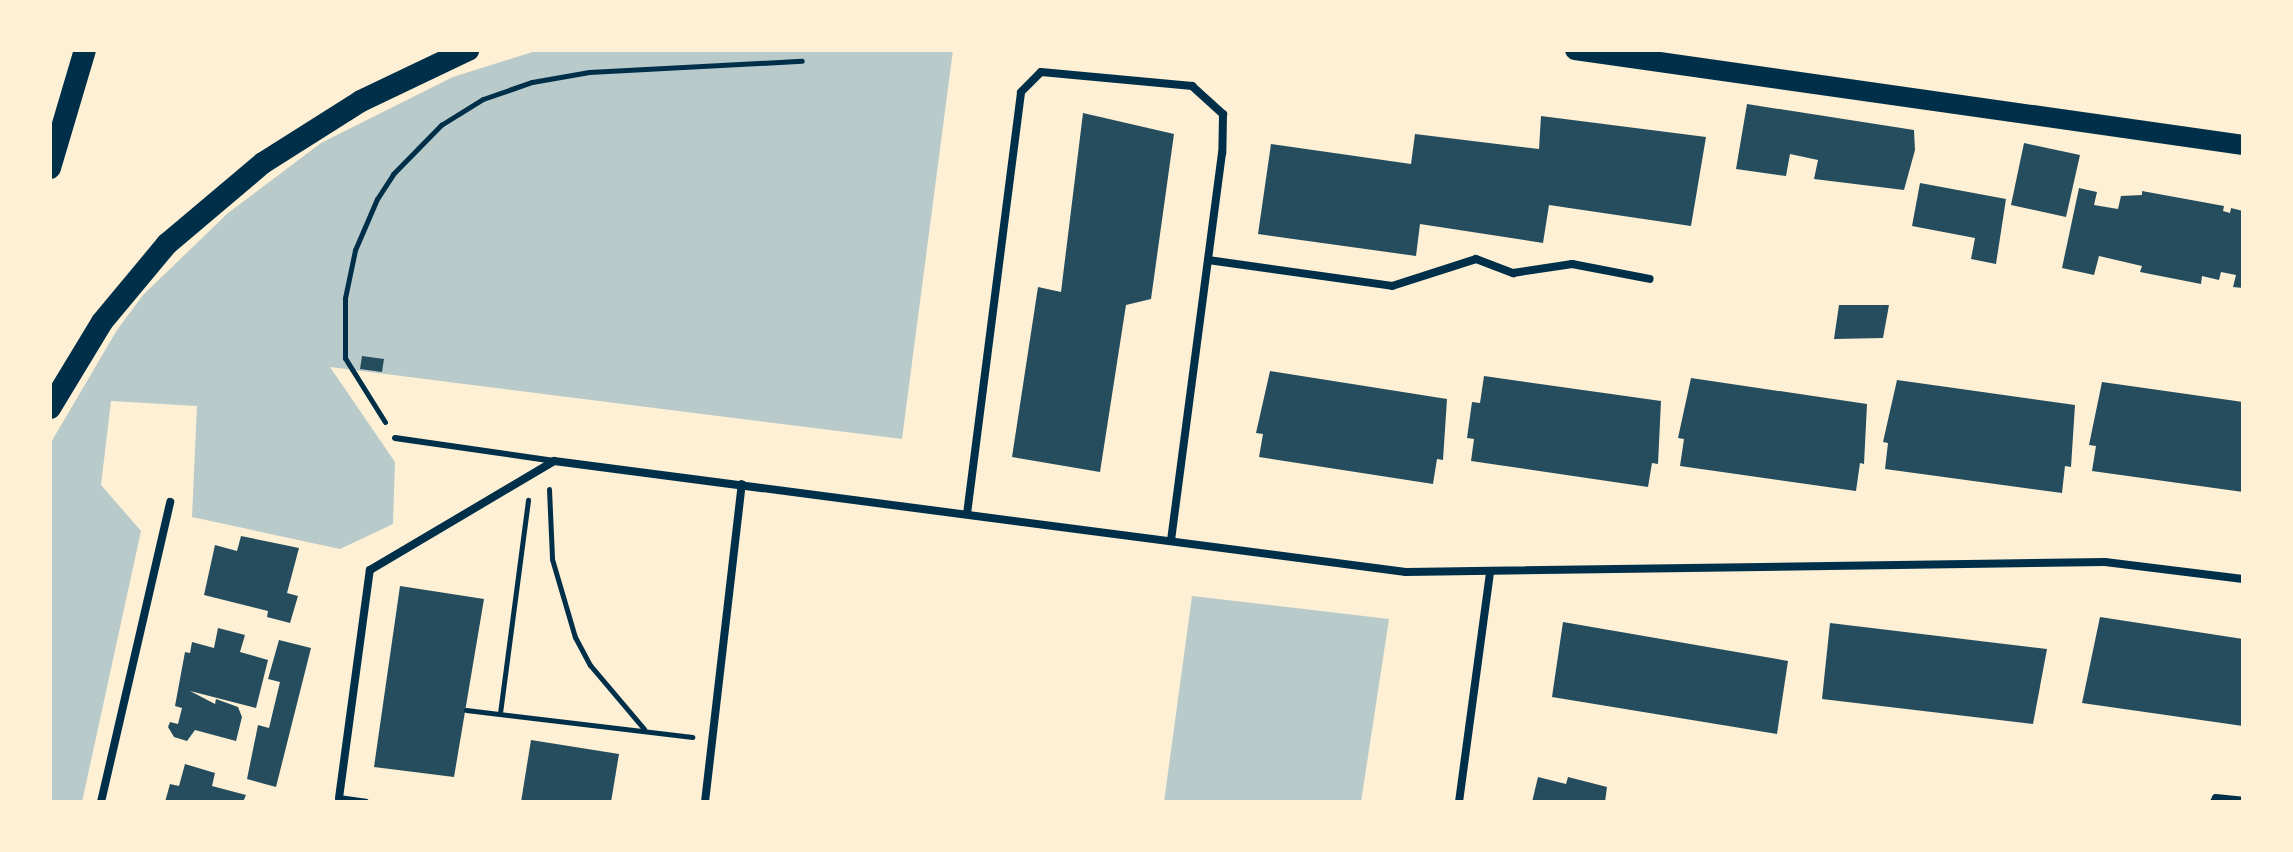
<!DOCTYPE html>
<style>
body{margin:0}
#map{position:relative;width:2293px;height:852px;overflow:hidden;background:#fdf0d5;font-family:"Nunito Sans",sans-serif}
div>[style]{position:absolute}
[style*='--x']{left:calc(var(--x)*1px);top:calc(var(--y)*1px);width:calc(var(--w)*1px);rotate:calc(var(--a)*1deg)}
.green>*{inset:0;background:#b9caca}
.building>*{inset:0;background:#264d5e}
.path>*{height:5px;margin:-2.5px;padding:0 2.5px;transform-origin:2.5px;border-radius:2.5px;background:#003049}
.service>*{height:6px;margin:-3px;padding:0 3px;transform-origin:3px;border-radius:3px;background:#003049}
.minor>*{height:8px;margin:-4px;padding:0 4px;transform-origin:4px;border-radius:4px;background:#003049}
.primary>*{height:20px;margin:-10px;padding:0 10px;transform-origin:10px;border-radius:10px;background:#003049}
.trunk>*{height:22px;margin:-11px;padding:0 11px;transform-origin:11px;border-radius:11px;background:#003049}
span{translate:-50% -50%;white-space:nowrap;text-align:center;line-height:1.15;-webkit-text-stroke:7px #fdf0d5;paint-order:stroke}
.frame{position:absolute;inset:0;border:52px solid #fdf0d5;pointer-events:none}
</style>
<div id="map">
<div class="green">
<i style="clip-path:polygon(539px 50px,953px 50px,902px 439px,330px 367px,395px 462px,393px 524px,340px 549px,192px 517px,197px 406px,111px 401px,101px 485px,141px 531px,82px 802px,50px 800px,50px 444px,117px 330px,143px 295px,228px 213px,321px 143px,453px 77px)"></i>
<i style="clip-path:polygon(1192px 596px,1389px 619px,1361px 802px,1164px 802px)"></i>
</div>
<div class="building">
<i style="clip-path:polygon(1747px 104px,1914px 130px,1915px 150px,1904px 190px,1814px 179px,1818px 160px,1790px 154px,1786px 176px,1736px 169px)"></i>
<i style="clip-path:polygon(1083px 113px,1174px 134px,1151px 299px,1126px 305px,1100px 472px,1012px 457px,1038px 287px,1061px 292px)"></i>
<i style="clip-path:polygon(1541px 116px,1706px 137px,1691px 226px,1549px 205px,1543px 243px,1420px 224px,1416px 256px,1258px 234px,1271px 144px,1411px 164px,1415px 134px,1539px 149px)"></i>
<i style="clip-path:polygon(2024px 143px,2080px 155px,2066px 217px,2011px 205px)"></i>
<i style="clip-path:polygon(1920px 183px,2006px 199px,1996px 264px,1971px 259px,1975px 238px,1912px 226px)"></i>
<i style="clip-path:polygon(2079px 188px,2097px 192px,2094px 205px,2118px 209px,2121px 196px,2142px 195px,2142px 191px,2224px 206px,2223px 211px,2230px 213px,2231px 208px,2243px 211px,2243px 288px,2233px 287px,2236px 275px,2221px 272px,2219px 280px,2202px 276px,2201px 284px,2140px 272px,2142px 266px,2099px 256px,2094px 275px,2062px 268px)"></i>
<i style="clip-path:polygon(1839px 305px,1889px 305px,1883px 338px,1834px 339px)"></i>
<i style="clip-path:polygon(362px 356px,384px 359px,382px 372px,360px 369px)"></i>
<i style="clip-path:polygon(1270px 371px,1447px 399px,1443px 460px,1437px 459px,1433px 484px,1259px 457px,1263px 434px,1256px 433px)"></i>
<i style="clip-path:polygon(1484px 376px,1661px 401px,1658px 464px,1652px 463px,1648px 487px,1471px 461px,1474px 439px,1467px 438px,1472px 402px,1480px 403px)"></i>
<i style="clip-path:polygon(1691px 378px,1867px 404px,1864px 464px,1860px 463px,1856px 491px,1680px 466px,1684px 439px,1678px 438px)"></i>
<i style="clip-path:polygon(1897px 380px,2075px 405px,2071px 467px,2065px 466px,2062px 493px,1885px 469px,1888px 443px,1883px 442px)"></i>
<i style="clip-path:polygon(2102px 382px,2243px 402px,2243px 492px,2092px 471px,2096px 446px,2089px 445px)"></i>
<i style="clip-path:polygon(241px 536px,299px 548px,287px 593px,298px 596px,290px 623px,267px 617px,268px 611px,204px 595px,215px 545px,237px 551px)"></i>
<i style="clip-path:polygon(400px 586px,484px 599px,454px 777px,374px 767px)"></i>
<i style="clip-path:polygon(2100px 617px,2243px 639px,2243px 726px,2082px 703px)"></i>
<i style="clip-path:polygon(1563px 622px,1788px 661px,1777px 734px,1552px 697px)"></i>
<i style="clip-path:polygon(1830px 623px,2047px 649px,2033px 724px,1822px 699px)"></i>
<i style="clip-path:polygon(218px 628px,245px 635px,240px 652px,268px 660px,256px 708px,190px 691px,215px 704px,216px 699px,238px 707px,242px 717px,236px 741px,195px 730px,187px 741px,174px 737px,168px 727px,170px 722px,178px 724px,182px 708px,175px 706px,185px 652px,190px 653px,192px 642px,214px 648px)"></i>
<i style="clip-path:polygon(279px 640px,311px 648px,276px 787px,247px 779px,258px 725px,269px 728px,280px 682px,268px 679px)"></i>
<i style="clip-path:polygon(531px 740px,619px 754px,611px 802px,521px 802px)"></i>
<i style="clip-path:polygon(185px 764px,215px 773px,212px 786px,246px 795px,243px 802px,165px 802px,170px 784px,179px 786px)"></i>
<i style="clip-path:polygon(1538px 777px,1566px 784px,1568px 777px,1607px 787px,1605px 802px,1532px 802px)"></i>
</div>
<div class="path">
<i style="--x:385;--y:422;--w:75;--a:-122"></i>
<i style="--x:345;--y:358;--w:60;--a:-90"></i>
<i style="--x:345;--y:298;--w:49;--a:-78.2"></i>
<i style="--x:355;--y:250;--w:56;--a:-66.7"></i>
<i style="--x:377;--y:199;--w:30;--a:-57"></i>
<i style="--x:393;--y:174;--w:69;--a:-45.6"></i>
<i style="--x:441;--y:125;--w:49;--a:-31.8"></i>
<i style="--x:483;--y:99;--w:52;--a:-19.1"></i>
<i style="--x:532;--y:82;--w:58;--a:-10"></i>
<i style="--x:589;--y:72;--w:213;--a:-3"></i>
<i style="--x:549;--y:489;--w:70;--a:87.5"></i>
<i style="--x:552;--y:559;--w:81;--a:73.6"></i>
<i style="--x:575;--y:637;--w:32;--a:62"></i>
<i style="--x:590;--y:665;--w:84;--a:49.8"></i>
<i style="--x:466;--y:710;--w:228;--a:6.8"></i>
<i style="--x:500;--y:713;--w:215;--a:-82.5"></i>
</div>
<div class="service">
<i style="--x:395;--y:438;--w:161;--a:8.2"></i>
<i style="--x:339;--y:798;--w:27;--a:8"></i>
</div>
<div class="minor">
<i style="--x:1208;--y:260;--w:186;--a:8"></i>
<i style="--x:1392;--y:286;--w:88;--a:-17.8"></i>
<i style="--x:1476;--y:259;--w:40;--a:21"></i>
<i style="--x:1513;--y:273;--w:60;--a:-8.7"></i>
<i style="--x:1572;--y:264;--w:79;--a:10.9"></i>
<i style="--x:967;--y:514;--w:425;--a:-82.7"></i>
<i style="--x:1021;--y:92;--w:28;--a:-45"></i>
<i style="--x:1041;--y:72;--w:152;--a:5.3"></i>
<i style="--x:1192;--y:86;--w:42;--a:42.1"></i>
<i style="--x:1223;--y:114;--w:39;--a:91"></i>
<i style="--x:1222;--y:153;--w:391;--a:97.5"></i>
<i style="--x:339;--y:798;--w:230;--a:-82.3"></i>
<i style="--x:370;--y:570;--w:214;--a:-30.6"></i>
<i style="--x:554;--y:461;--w:859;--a:7.42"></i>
<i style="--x:1406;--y:572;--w:699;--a:-0.82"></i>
<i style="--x:2105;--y:562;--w:139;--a:7"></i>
<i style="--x:101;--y:802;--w:308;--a:-77"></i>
<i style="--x:705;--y:802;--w:320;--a:-83.4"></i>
<i style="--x:1459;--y:802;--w:230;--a:-82.3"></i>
<i style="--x:2214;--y:802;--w:4;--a:-63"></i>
<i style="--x:2216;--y:798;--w:27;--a:6"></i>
</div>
<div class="primary">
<i style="--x:1575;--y:50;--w:675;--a:8.09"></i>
</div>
<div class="trunk">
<i style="--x:50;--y:168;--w:123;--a:-73.5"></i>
<i style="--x:50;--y:408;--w:100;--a:-58.8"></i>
<i style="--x:102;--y:322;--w:102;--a:-50.2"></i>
<i style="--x:167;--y:244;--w:126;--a:-40.2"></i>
<i style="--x:263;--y:163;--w:116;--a:-32.3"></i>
<i style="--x:361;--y:101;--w:119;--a:-25.5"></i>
</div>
<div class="frame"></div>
</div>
